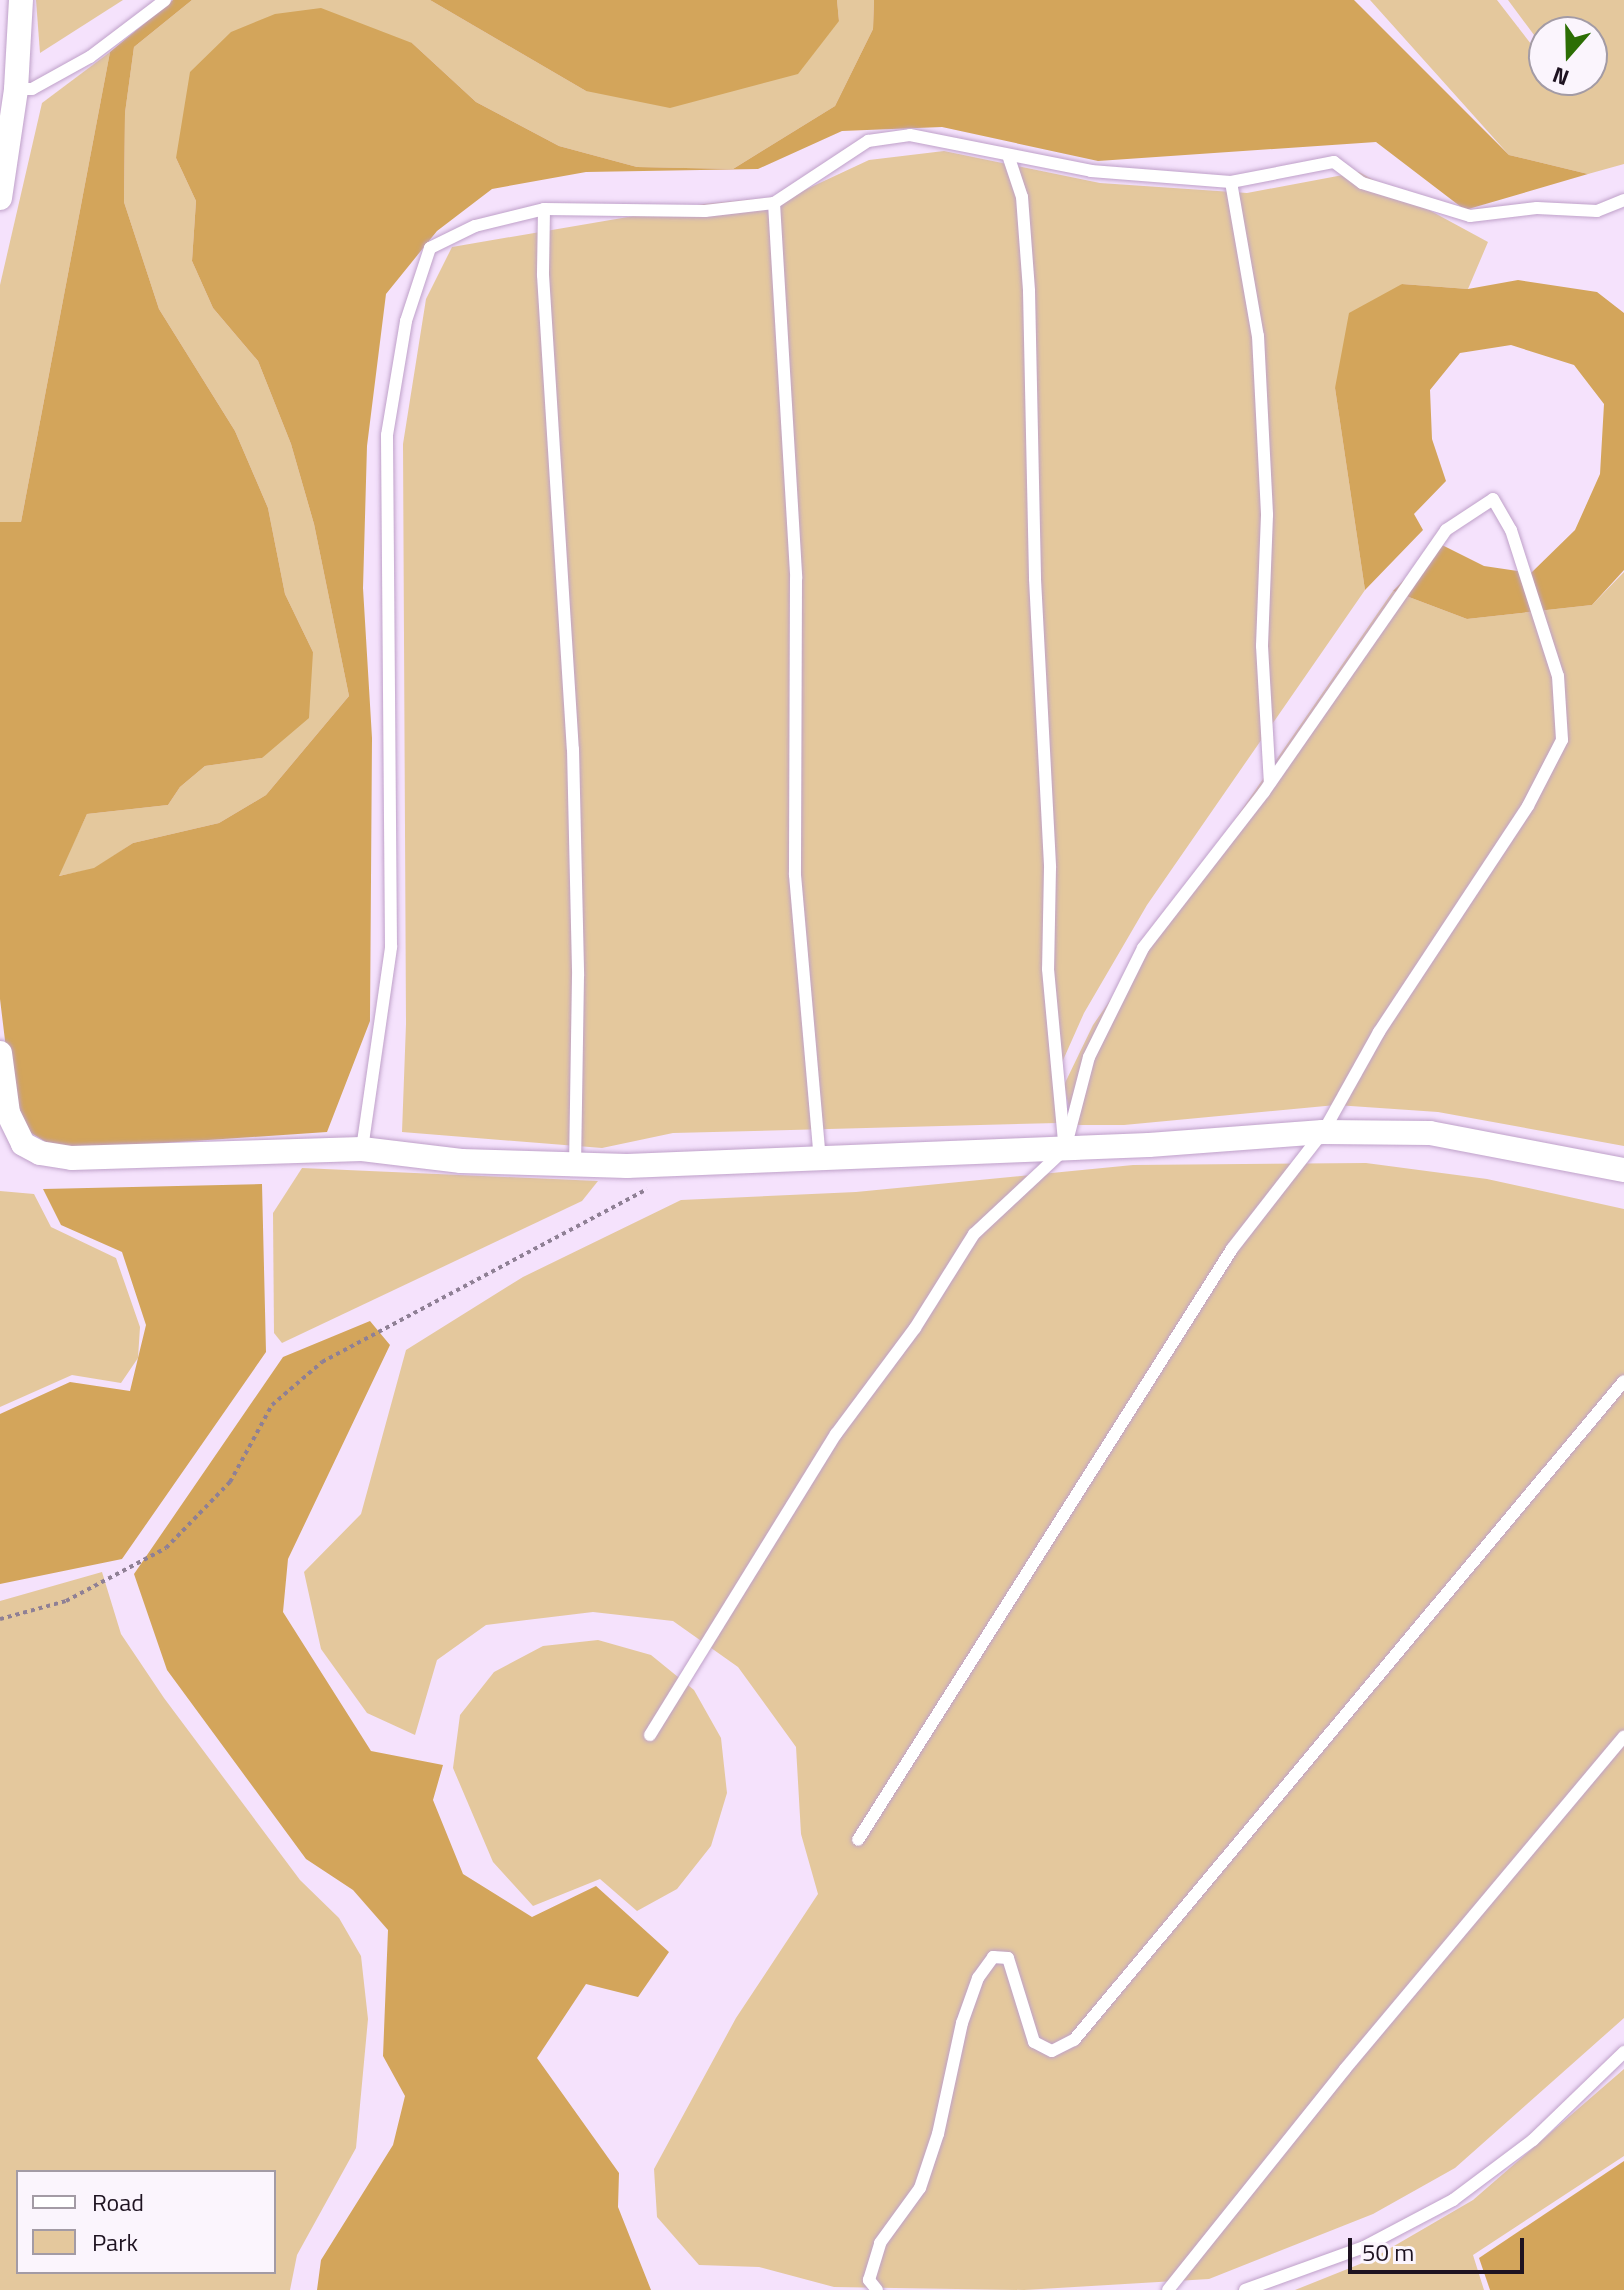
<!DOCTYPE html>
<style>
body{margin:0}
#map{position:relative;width:1624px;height:2290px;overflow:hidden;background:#f5e2fc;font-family:"Titillium Web",sans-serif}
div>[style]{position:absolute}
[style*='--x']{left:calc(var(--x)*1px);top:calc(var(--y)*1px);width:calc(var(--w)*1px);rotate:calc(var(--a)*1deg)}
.green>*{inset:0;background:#e4c89d}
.forest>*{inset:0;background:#d3a55b}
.path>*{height:4px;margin-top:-2px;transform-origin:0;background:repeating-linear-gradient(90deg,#8f8095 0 4px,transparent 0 8px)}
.roads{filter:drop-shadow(0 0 2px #bfa1c9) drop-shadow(0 0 2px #bfa1c9)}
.lane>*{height:12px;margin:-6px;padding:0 6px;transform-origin:6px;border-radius:6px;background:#fff}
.street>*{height:24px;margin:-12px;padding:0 12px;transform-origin:12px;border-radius:12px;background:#fff}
span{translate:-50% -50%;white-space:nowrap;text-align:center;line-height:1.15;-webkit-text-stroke:8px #fbf5fd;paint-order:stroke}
.legend{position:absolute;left:16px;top:2170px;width:260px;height:104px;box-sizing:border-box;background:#fbf5fd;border:2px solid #a39ba5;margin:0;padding:10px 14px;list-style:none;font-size:24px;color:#1e1321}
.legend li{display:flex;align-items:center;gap:16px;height:40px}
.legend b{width:40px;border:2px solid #a39ba5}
.north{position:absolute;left:1528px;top:16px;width:80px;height:80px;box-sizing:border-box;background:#fbf5fd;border:2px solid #a39ba5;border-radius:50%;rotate:200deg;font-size:22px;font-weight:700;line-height:32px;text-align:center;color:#1e1321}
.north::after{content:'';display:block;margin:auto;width:28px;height:36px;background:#2c6e04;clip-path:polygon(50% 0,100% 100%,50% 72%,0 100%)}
.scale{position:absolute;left:1348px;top:2238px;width:176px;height:36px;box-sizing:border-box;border:4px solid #1e1321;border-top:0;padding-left:10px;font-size:24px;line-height:28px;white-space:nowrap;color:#1e1321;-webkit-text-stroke:6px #fbf5fd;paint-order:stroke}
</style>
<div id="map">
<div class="green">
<i style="clip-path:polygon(36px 0,123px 0,40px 53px)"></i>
<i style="clip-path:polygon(192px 0,430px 0,586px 91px,839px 21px,837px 0,874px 0,873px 29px,835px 106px,733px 169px,637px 167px,559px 146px,476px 102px,412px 43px,176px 158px,196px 201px,192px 261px,213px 308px,258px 361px,291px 444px,314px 524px,349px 696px,266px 795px,219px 823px,133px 843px,94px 869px,58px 876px,87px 814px,168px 805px,180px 787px,205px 766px,262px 758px,313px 652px,285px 594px,268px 508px,235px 431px,159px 309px,124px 202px,125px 113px,134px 47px)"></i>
<i style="clip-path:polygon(evenodd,1370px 0,1497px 0,1538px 53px,1540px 43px,1508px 0,1624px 0,1624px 164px,1588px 174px,1509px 155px,1370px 0,1544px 32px,1592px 32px,1592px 80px,1544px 80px,1544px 32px)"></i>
<i style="clip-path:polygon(110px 52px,21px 522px,0 522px,0 285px,42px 103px)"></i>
<i style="clip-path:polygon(944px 151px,1100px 183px,1247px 193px,1359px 172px,1488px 242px,1468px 289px,1402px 284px,1335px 388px,1365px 590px,1147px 905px,1084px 1013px,1056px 1076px,1057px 1123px,673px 1133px,602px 1148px,402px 1132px,406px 1024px,403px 444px,426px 299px,452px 247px,704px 204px,794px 195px,869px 160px)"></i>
<i style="clip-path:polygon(1624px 572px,1624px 1146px,1438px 1112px,1336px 1105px,1124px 1125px,1073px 1125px,1064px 1085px,1093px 1025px,1393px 591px,1467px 619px,1592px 605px)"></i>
<i style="clip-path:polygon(1366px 1163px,1487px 1179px,1624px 1209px,1624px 2018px,1455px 2168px,1373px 2214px,1209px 2279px,1024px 2290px,834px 2287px,759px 2267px,699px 2265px,657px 2217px,654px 2169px,736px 2018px,818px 1894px,801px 1834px,796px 1747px,738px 1667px,673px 1621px,593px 1612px,486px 1625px,437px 1660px,415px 1735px,367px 1713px,321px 1649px,304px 1572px,361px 1514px,406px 1350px,523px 1277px,681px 1200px,856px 1192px,1133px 1165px)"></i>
<i style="clip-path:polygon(302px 1168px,598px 1181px,582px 1201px,282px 1343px,274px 1333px,273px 1213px)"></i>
<i style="clip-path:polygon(0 1191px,34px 1194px,51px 1227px,116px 1258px,140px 1327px,138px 1358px,121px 1383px,72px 1375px,0 1407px)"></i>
<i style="clip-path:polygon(evenodd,102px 1572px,121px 1634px,164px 1698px,300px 1880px,339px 1918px,361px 1956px,368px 2019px,356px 2148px,297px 2255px,290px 2290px,0 2290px,0 1601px,102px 1572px,18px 2172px,274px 2172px,274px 2272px,18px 2272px,18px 2172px)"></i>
<i style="clip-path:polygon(598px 1640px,651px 1655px,694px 1690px,721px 1738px,727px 1793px,711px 1846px,677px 1889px,637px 1911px,600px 1879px,533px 1906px,493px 1862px,453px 1768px,460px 1715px,494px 1672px,543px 1646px)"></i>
<i style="clip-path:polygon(1624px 2069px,1624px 2156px,1473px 2255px,1484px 2290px,1295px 2290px,1370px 2260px,1473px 2200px)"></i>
</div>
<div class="forest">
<i style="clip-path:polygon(173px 0,192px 0,134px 47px,125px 113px,124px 202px,159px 309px,235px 431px,268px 508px,285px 594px,313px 652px,309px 718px,262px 758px,205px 766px,180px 787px,168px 805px,87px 814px,59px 876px,94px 868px,133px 843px,219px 823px,266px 795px,349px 696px,314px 524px,291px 444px,258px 361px,213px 308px,192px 261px,196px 201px,176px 158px,190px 72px,231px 32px,275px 14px,321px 8px,412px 43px,476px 102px,559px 146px,637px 167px,733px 169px,835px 106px,873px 29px,874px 0,1354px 0,1509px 155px,1588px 174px,1465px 210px,1376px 142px,1098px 161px,942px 127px,842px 131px,758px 169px,586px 172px,492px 189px,437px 231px,386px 294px,367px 446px,363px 588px,372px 738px,370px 1021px,327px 1132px,59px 1150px,15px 1123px,0 999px,0 522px,21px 522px,110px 52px)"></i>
<i style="clip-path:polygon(430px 0,837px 0,839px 21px,798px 74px,670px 108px,586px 91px)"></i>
<i style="clip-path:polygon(1518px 280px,1597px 292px,1624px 313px,1624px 570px,1592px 605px,1467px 619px,1393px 591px,1440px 544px,1484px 566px,1531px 573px,1575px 530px,1600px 474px,1604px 404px,1574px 365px,1511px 345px,1460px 353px,1430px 390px,1432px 439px,1446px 481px,1414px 514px,1423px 530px,1365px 590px,1335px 388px,1349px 313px,1402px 284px,1468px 289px)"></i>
<i style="clip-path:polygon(262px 1184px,266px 1352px,122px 1559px,0 1584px,0 1414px,70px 1382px,130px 1391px,146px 1325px,122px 1252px,61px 1225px,43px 1189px)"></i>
<i style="clip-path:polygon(370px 1321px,390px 1345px,288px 1559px,283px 1612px,371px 1751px,443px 1765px,433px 1800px,463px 1874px,532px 1917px,596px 1886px,669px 1952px,638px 1997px,586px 1984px,537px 2058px,619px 2173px,618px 2207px,651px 2290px,317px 2290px,321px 2260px,393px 2145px,405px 2096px,383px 2056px,388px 1930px,353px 1890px,306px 1859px,167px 1670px,134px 1574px,283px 1357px)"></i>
<i style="clip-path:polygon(1624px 2161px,1624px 2290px,1490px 2290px,1479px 2258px)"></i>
</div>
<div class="path">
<i style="--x:0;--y:1619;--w:68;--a:-15.3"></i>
<i style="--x:66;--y:1601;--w:113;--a:-27.9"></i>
<i style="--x:166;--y:1548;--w:92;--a:-45.9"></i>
<i style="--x:230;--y:1482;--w:88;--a:-61.4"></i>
<i style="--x:272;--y:1405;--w:66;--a:-40.7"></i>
<i style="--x:322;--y:1362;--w:368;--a:-28"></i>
</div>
<div class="roads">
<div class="lane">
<i style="--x:16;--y:89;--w:16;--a:0"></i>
<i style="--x:32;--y:89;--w:66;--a:-28.9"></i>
<i style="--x:90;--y:57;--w:94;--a:-37.2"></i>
<i style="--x:1009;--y:158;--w:41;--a:71.6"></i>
<i style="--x:1022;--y:197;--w:94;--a:85.7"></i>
<i style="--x:1029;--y:291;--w:288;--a:88.8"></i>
<i style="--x:1035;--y:579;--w:289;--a:87"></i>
<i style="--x:1050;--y:868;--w:101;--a:91.1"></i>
<i style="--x:1048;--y:969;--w:174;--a:84.7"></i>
<i style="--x:1231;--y:182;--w:156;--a:80.1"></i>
<i style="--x:1258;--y:336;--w:179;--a:87.1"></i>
<i style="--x:1267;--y:515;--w:131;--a:92.2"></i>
<i style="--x:1262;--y:646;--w:137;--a:86.7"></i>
<i style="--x:774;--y:203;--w:376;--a:86.6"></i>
<i style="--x:796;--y:578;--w:297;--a:90.2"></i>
<i style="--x:795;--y:875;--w:284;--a:85"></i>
<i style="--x:544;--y:209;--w:66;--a:90.9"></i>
<i style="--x:543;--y:275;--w:475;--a:86.4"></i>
<i style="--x:573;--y:749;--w:227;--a:88.7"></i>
<i style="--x:578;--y:976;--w:190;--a:90.9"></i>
<i style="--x:362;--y:1149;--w:204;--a:-81.8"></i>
<i style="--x:391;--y:947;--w:512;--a:-90.45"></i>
<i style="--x:387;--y:435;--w:116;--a:-80.5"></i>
<i style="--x:406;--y:321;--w:77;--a:-71.8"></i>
<i style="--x:430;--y:248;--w:50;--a:-26.1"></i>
<i style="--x:475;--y:226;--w:71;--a:-13.8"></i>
<i style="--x:544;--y:209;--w:161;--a:0.7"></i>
<i style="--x:705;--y:211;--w:69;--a:-6.6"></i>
<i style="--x:774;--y:203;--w:113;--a:-33.4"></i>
<i style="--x:868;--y:141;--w:42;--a:-8.1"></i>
<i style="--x:910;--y:135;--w:185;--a:11.2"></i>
<i style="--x:1091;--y:171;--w:140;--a:4.5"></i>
<i style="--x:1231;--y:182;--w:105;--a:-11"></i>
<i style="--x:1334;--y:162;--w:35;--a:37"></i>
<i style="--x:1362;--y:183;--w:113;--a:17"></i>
<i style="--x:1470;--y:216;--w:67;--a:-6.8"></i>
<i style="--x:1537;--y:208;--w:60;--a:2.9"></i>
<i style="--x:1597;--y:211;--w:29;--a:-22"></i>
<i style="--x:650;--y:1735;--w:354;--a:-58.3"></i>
<i style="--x:836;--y:1434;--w:132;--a:-53.3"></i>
<i style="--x:915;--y:1328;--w:111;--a:-57.9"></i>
<i style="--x:974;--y:1234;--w:125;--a:-43"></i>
<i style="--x:1065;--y:1149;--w:95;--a:-75.4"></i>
<i style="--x:1089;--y:1057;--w:122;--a:-63.6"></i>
<i style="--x:1143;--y:948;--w:197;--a:-52.2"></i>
<i style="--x:1264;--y:792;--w:319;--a:-55.2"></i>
<i style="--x:1446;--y:530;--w:56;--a:-33.4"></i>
<i style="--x:1493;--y:499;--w:36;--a:60"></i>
<i style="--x:1511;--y:530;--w:153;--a:72.2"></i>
<i style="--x:1558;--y:676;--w:64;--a:86.4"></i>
<i style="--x:1562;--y:740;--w:74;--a:117.3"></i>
<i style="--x:1528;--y:806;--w:271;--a:123.4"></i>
<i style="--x:1379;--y:1032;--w:115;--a:119.2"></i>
<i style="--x:1323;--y:1132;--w:148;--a:127.9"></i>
<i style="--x:1232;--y:1249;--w:699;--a:122.33"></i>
<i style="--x:877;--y:2290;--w:13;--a:-129"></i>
<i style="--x:869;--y:2280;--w:39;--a:-73"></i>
<i style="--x:880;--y:2243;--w:68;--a:-54"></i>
<i style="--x:920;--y:2188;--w:57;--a:-71.6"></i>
<i style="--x:938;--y:2134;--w:114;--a:-77.8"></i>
<i style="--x:962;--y:2023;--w:48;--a:-70.4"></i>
<i style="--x:978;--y:1978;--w:26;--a:-54"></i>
<i style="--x:993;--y:1957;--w:15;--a:4"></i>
<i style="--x:1008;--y:1958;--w:88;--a:72.8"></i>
<i style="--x:1034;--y:2042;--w:20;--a:27"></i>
<i style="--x:1052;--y:2051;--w:25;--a:-27"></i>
<i style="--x:1074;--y:2040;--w:858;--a:-50.15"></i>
<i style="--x:1168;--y:2290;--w:283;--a:-51.3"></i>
<i style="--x:1345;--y:2069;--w:434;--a:-50"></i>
<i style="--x:1245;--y:2290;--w:127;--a:-19.9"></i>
<i style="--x:1364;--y:2247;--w:101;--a:-27.8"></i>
<i style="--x:1453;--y:2200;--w:100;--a:-36.9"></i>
<i style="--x:1533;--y:2140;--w:127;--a:-44"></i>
</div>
<div class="street">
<i style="--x:0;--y:198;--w:110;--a:-81.6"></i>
<i style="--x:16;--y:89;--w:89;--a:-86.8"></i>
<i style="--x:0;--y:1053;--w:61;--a:82.4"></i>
<i style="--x:8;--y:1113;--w:34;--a:64"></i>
<i style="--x:23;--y:1144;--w:19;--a:28"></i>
<i style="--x:40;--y:1153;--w:32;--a:9"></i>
<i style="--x:72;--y:1158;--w:290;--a:-1.8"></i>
<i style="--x:362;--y:1149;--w:100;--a:6.9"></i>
<i style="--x:461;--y:1161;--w:166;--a:1.7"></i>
<i style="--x:627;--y:1166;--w:522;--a:-2.3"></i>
<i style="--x:1149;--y:1145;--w:174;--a:-4.3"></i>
<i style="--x:1323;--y:1132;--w:107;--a:0.5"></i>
<i style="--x:1430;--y:1133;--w:197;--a:10.8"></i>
</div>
</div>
<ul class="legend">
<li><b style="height:10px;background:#fff"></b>Road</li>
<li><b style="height:22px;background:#e4c89d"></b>Park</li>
</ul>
<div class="north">N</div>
<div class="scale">50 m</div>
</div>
